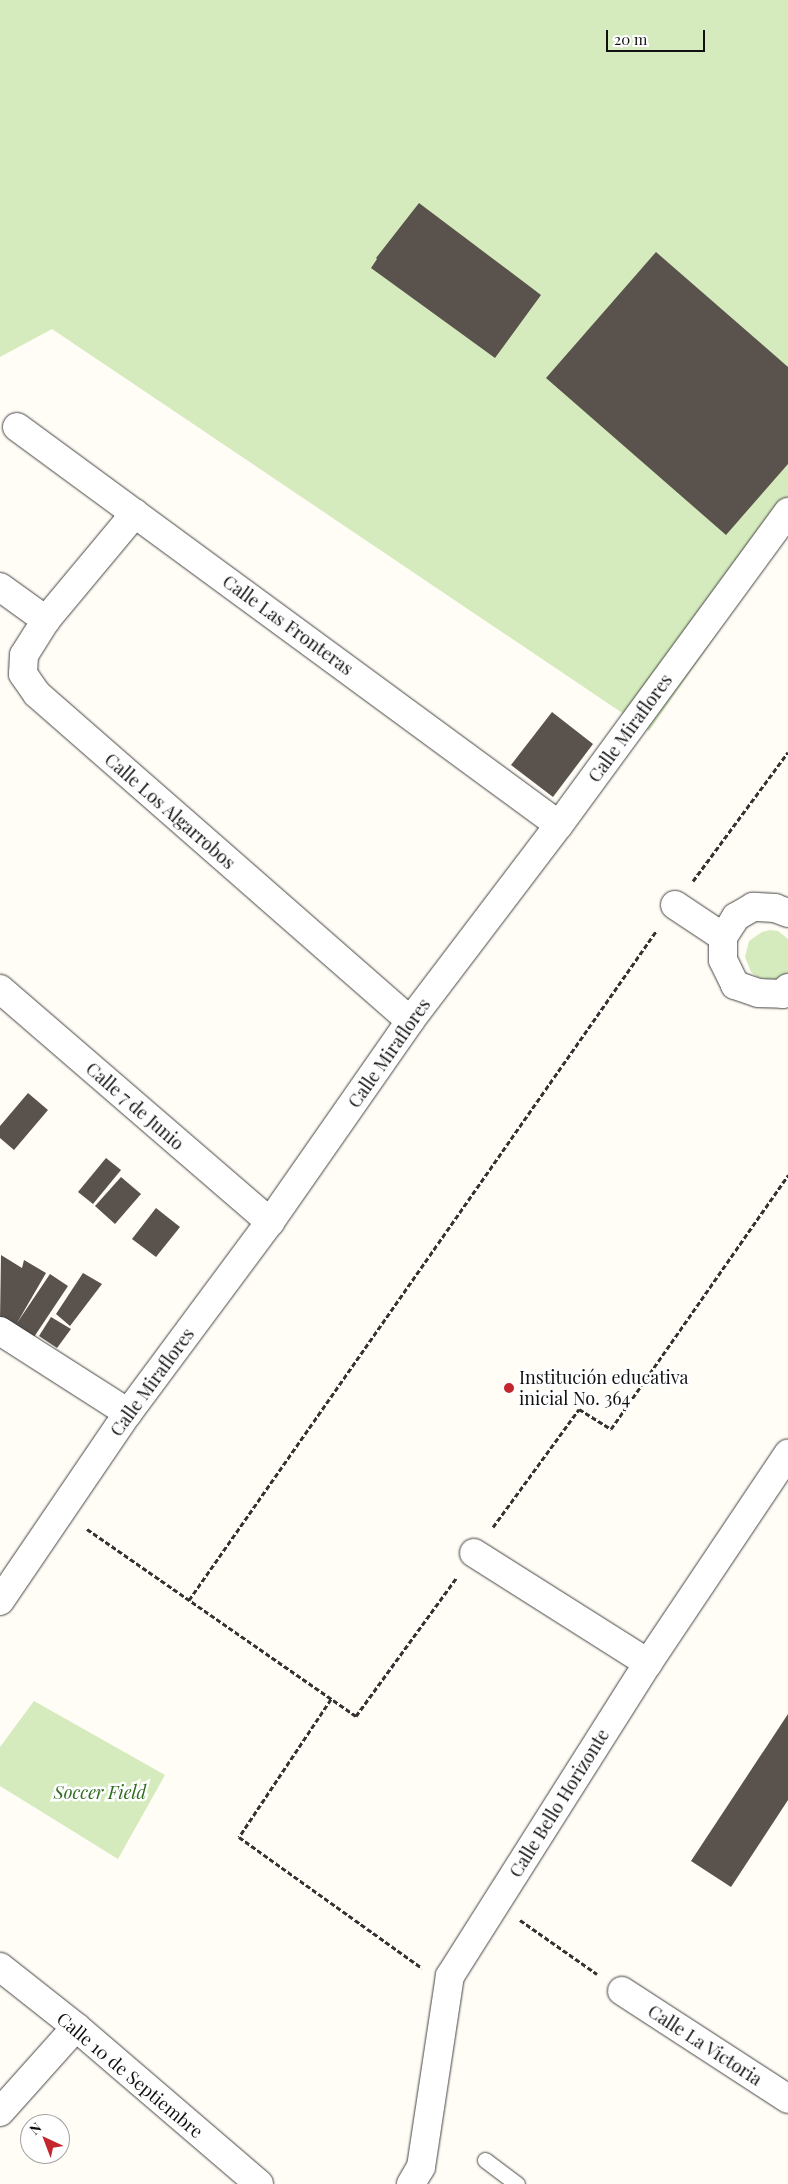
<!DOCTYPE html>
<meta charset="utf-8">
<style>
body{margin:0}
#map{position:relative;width:788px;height:2184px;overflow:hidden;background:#fffdf5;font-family:"Playfair Display",serif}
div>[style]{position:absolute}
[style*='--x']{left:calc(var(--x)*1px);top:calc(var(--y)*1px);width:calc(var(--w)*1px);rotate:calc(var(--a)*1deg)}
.green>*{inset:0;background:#d5ebbd}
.building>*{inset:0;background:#5a524d}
.path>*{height:3px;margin-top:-1.5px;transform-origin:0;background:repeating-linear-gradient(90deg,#333 0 5px,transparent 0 7.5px)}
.roads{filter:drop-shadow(0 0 1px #444) drop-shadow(0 0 1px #444)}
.lane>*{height:15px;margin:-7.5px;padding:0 7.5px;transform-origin:7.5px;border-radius:7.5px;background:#fff}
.street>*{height:28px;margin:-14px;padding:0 14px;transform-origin:14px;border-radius:14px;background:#fff}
.dots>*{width:14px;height:14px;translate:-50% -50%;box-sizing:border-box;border:2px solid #fff;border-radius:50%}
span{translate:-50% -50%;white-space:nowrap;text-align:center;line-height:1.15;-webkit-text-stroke:5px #fff;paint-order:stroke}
.street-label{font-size:18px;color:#111}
.poi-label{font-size:18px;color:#111}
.left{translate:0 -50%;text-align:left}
.park-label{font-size:18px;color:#2f6b1f;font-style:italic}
.north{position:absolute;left:20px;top:2114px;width:50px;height:50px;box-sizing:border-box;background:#fff;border:1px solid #a0a0a0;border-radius:50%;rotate:317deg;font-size:14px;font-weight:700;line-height:20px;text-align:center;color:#111}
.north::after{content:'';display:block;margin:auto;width:18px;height:22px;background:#c4262e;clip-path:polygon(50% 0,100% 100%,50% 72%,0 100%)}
.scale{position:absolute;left:606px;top:30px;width:99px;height:22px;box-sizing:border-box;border:2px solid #111;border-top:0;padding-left:6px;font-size:15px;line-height:18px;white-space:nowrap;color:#111;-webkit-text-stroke:4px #fff;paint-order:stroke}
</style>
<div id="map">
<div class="green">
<i style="clip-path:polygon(0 0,788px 0,788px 532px,649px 731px,52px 329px,0 357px)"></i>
<i style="clip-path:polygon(770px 930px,778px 931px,788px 939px,788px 972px,781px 978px,773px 980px,757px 977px,751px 972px,745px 957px,749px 941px,762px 932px)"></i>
<i style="clip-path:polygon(34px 1701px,165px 1775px,118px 1859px,0 1786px,0 1747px)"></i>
</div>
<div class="building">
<i style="clip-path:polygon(419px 203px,541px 295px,495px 358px,371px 268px,377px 259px,376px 258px)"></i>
<i style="clip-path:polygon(656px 252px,788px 367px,788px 464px,726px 535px,546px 378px)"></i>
<i style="clip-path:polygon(552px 712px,593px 744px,553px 797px,511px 765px)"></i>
<i style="clip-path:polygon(28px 1093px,48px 1110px,14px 1150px,0 1138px,0 1126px)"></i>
<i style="clip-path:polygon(106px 1158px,121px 1170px,93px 1204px,78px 1192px)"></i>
<i style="clip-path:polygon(121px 1177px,141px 1194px,115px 1224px,95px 1206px)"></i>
<i style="clip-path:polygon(156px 1208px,180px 1227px,156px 1257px,132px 1239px)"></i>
<i style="clip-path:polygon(1px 1255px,22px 1268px,24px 1260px,46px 1273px,17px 1323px,50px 1274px,68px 1286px,32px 1340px,0 1321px)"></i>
<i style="clip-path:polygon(83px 1273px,102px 1284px,70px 1326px,56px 1314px)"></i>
<i style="clip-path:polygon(51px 1317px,71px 1329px,57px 1348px,39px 1336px)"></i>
<i style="clip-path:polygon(788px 1714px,788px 1800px,731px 1887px,691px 1861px)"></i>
</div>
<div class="path">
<i style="--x:693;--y:881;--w:160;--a:-53.6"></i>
<i style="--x:493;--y:1527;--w:146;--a:-53.9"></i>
<i style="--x:579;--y:1409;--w:38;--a:32"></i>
<i style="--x:611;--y:1429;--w:310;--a:-55.1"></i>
<i style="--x:87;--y:1529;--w:328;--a:34.8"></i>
<i style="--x:356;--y:1716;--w:172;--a:-54"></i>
<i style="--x:189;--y:1600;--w:817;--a:-55.07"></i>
<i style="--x:331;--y:1699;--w:166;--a:123.7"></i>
<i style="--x:239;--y:1837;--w:225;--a:35.6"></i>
<i style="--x:520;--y:1920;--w:94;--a:35"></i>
</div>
<div class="roads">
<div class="lane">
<i style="--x:485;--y:2160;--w:40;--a:37"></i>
</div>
<div class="street">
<i style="--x:17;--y:427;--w:672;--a:36.29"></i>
<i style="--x:0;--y:587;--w:57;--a:35.7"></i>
<i style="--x:46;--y:620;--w:41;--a:122.2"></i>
<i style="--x:24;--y:655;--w:19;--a:93"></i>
<i style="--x:23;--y:674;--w:24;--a:55"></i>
<i style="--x:37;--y:694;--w:496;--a:41.2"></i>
<i style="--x:46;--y:620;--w:139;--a:-50.2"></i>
<i style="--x:675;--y:905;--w:58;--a:33.7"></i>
<i style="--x:788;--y:913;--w:14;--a:-159"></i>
<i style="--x:775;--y:908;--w:22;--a:-177"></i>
<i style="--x:753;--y:907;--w:20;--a:150"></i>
<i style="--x:736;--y:917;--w:24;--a:123"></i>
<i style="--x:723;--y:937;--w:23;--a:90"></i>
<i style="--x:723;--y:960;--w:28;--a:64"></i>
<i style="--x:735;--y:985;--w:24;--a:19"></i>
<i style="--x:758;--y:993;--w:25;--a:2"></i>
<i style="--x:783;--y:994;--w:8;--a:-50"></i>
<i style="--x:0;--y:989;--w:357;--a:40.8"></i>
<i style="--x:0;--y:1331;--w:152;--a:32.6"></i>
<i style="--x:474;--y:1553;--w:206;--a:32.3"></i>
<i style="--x:0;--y:1601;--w:227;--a:-55.8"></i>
<i style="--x:128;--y:1413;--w:238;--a:-53.4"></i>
<i style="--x:270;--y:1222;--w:245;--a:-55.1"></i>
<i style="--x:410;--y:1021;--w:246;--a:-52.8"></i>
<i style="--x:559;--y:825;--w:388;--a:-53.8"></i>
<i style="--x:0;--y:1967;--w:97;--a:38.3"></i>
<i style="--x:76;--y:2027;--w:241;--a:40.6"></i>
<i style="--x:622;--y:1991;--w:198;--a:33"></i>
<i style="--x:0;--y:2112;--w:114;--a:-48.2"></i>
<i style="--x:411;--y:2184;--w:20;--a:-60"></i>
<i style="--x:421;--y:2167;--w:193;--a:-81.4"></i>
<i style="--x:450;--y:1976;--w:370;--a:-57.7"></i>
<i style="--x:648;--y:1663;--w:252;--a:-56.2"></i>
</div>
</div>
<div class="dots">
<i style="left:509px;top:1388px;background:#c4262e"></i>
</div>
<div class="street-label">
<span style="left:288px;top:625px;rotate:36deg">Calle Las Fronteras</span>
<span style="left:630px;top:728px;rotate:-54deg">Calle Miraflores</span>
<span style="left:170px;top:811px;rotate:41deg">Calle Los Algarrobos</span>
<span style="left:389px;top:1053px;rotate:-55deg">Calle Miraflores</span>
<span style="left:135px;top:1106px;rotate:41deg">Calle 7 de Junio</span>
<span style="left:152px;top:1382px;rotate:-54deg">Calle Miraflores</span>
<span style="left:559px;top:1803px;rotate:-58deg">Calle Bello Horizonte</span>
<span style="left:705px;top:2045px;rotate:33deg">Calle La Victoria</span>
<span style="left:130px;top:2075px;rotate:40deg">Calle 10 de Septiembre</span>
</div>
<div class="poi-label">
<span class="left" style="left:519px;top:1388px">Institución educativa<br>inicial No. 364</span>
</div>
<div class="park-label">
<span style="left:100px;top:1792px">Soccer Field</span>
</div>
<div class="north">N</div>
<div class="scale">20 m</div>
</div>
